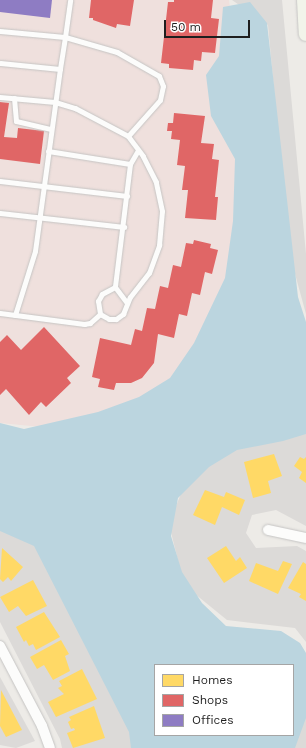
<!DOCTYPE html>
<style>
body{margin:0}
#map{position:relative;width:306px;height:748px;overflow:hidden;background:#edebe7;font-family:"Work Sans",sans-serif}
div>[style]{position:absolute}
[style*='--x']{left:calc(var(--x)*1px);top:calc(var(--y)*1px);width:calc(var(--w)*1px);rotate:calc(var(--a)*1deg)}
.residential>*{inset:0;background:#dcdad8}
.commercial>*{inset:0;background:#efe0dd}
.water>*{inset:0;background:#bbd5df}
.homes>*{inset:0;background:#ffd966}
.shops>*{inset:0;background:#e06666}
.offices>*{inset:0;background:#8e7cc3}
.roads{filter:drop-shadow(0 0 1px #c5c4c3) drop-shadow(0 0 1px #c5c4c3)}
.lane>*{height:5px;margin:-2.5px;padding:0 2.5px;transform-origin:2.5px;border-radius:2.5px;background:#fcfcfb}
.street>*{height:10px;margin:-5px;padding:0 5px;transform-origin:5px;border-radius:5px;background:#fcfcfb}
.secondary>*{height:14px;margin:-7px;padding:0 7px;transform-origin:7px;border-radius:7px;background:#f2f4ea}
span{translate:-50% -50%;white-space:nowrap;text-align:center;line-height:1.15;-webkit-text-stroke:4px #fff;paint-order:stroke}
.legend{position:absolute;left:154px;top:664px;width:140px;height:72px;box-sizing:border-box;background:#fff;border:1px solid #a5a5a5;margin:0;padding:5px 7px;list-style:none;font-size:12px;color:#1e1e1e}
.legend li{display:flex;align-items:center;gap:8px;height:20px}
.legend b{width:20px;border:1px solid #a5a5a5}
.scale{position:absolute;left:164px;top:20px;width:86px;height:18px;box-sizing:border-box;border:2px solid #1e1e1e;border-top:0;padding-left:5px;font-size:12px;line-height:14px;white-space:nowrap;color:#1e1e1e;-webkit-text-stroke:3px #fff;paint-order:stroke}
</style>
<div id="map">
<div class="residential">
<i style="clip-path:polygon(232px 0,282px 0,306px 254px,306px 314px,289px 252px,268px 25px)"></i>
<i style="clip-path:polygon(306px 423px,306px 526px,276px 510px,252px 515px,246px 533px,256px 548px,297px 546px,306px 551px,306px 642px,295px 628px,227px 620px,184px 585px,169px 524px,189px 473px,234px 441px)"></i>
<i style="clip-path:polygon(0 515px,39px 533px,140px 748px,62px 748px,60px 739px,0 622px)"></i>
<i style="clip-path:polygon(0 677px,35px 741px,16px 748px,0 745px)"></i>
<i style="clip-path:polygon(306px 716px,306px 748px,290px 748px)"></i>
</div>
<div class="commercial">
<i style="clip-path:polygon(0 0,229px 0,255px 241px,172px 385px,83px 431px,0 423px)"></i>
</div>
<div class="water">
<i style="clip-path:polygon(evenodd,250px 2px,267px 23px,298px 297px,306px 322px,306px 434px,283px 441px,237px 450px,209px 467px,178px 498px,171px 536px,182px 572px,202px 603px,226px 626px,281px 631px,300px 643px,306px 653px,306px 718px,295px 748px,131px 748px,129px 732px,34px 546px,0 531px,0 423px,24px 429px,98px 412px,139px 397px,170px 378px,194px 343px,225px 278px,233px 221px,235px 159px,211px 116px,206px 75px,219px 56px,223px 7px,250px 2px,155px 665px,293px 665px,293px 735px,155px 735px,155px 665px)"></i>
</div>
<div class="homes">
<i style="clip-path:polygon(274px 454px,282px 476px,268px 481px,271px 493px,253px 498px,244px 462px)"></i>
<i style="clip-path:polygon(300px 457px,304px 459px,306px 457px,306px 483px,299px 478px,302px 472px,294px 466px)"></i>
<i style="clip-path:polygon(205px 490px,224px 497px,226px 492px,245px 500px,239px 515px,222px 507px,215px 525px,193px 515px)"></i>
<i style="clip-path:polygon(226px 546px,236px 561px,240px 557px,247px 568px,224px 583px,207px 558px)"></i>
<i style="clip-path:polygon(2px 548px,23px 567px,11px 581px,8px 577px,3px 582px,0 579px)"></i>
<i style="clip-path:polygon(283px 561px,292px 564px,278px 594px,249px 581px,256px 563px,278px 571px)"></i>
<i style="clip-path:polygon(303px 562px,306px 564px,306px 601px,299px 597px,301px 594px,288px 588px)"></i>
<i style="clip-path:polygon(33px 580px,47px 606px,26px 616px,18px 606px,9px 612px,0 597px)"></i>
<i style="clip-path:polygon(44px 612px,60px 637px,36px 650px,33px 644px,29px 646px,26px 640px,24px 642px,16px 627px)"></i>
<i style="clip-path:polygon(61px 640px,69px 654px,65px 656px,70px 671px,53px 680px,44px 665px,37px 669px,30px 657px)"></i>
<i style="clip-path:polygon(82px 669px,97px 699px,56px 717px,48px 702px,64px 694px,58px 688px,62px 686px,59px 681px)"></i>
<i style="clip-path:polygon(1px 690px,22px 730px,6px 737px,0 726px)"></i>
<i style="clip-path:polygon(94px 706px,105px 738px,73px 748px,67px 733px,75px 730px,74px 728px,71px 729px,68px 722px,71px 720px,69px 717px)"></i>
</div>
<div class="shops">
<i style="clip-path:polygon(91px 0,134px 0,130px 26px,117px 24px,116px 28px,93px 20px,93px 18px,89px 18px)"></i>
<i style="clip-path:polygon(174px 0,213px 0,211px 18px,219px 19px,215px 53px,202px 52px,201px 61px,194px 60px,193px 70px,169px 68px,169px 64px,161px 63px,168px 2px,174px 2px)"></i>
<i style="clip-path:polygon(0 102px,9px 103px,4px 137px,17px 138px,18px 128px,44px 131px,40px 164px,0 159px)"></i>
<i style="clip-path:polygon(174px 113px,205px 116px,201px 143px,214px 144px,212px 159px,219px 160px,215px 197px,218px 197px,216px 220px,185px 218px,188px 190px,182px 190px,185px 166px,177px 165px,180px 140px,171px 139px,172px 131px,167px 131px,168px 123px,173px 123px)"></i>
<i style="clip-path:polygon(194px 240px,211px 244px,210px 248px,218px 250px,212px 274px,205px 272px,200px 295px,192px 293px,187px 316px,179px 314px,174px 338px,158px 334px,154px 363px,142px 378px,131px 383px,116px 383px,114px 390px,98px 387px,100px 379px,92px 377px,100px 338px,131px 345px,135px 329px,142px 331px,147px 308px,155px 309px,160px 286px,168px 288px,173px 265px,181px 267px,186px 243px,193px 244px)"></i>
<i style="clip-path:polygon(44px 327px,80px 366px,67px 378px,71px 383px,46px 407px,41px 402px,29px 415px,6px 389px,0 395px,0 342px,7px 335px,21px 350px)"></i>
</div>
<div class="offices">
<i style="clip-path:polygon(0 0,52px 0,50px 18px,0 12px)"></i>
</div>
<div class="roads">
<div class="lane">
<i style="--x:0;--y:31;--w:65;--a:5.3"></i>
<i style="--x:65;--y:37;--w:32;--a:99"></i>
<i style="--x:60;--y:69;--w:60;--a:-174.3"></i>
<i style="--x:0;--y:97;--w:55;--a:5.2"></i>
<i style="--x:55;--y:102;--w:21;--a:17"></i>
<i style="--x:75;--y:108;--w:60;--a:27.8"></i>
<i style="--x:14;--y:98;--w:23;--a:85"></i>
<i style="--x:16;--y:121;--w:36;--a:13"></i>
<i style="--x:48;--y:151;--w:83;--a:9"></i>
<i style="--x:130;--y:164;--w:124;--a:97"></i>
<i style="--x:115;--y:287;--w:15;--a:152"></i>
<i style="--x:102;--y:294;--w:8;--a:120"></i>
<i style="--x:98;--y:301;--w:13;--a:81"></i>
<i style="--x:130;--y:164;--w:16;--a:-60"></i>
<i style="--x:0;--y:181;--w:128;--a:6.7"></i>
<i style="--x:0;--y:213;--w:125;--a:6.4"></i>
<i style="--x:115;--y:287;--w:20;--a:53"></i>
<i style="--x:0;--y:313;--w:85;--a:7.5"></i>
<i style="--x:84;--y:324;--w:6;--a:-9"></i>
<i style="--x:90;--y:323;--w:13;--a:-42"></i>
<i style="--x:100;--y:314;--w:10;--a:29"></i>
<i style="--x:109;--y:319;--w:7;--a:0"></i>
<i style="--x:116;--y:319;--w:9;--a:-36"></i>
<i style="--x:123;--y:314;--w:18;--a:-68"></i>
<i style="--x:130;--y:297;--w:31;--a:-52"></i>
<i style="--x:149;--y:273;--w:30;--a:-70"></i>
<i style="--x:159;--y:245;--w:34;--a:-85"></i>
<i style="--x:162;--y:211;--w:30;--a:-102"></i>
<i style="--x:156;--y:182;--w:29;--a:-117"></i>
<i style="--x:143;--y:156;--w:25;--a:-127"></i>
<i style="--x:128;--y:136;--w:48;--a:-48.4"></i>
<i style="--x:160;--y:100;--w:14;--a:-78"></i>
<i style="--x:163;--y:86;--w:11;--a:-112"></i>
<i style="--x:159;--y:76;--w:48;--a:-150.3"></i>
<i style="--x:117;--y:52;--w:54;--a:-163.9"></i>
<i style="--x:65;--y:37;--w:37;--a:-82"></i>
<i style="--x:15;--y:315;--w:67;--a:-72.6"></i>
<i style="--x:35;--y:251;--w:184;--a:-82.2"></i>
</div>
<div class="street">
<i style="--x:268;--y:530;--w:39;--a:12"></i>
<i style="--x:0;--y:646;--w:90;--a:62.3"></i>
<i style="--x:42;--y:726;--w:23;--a:70"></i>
</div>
<div class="secondary">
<i style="--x:304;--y:0;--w:34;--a:87"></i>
</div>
</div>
<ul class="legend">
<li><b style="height:11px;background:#ffd966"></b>Homes</li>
<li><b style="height:11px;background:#e06666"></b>Shops</li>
<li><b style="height:11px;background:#8e7cc3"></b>Offices</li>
</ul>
<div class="scale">50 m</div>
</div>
